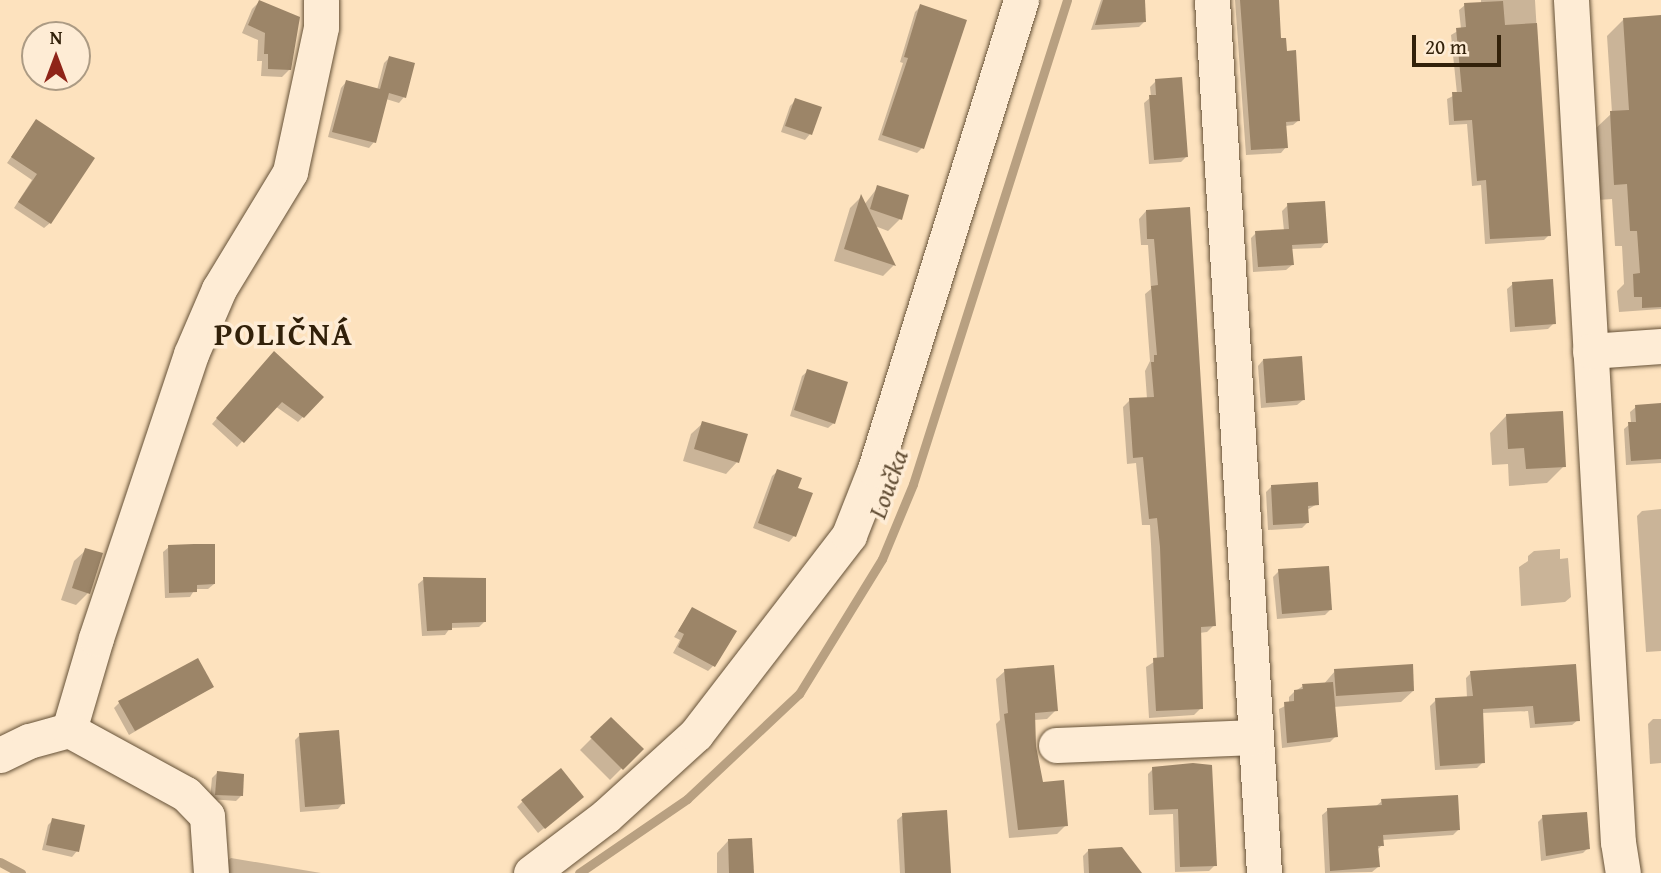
<!DOCTYPE html>
<meta charset="utf-8">
<style>
body{margin:0}
#map{position:relative;width:1661px;height:873px;overflow:hidden;background:#fde2be;font-family:"Gentium Book Plus",serif}
div>[style]{position:absolute}
[style*='--x']{left:calc(var(--x)*1px);top:calc(var(--y)*1px);width:calc(var(--w)*1px);rotate:calc(var(--a)*1deg)}
.shadow>*{inset:0;background:#0003}
.stream>*{height:9px;margin:-4.5px;padding:0 4.5px;transform-origin:4.5px;border-radius:4.5px;background:#b8a081}
.building>*{inset:0;background:#9c8568}
.roads{filter:drop-shadow(0 0 2px #655137) drop-shadow(0 0 2px #655137)}
.minor>*{height:35px;margin:-17.5px;padding:0 17.5px;transform-origin:17.5px;border-radius:17.5px;background:#feecd5}
span{translate:-50% -50%;white-space:nowrap;text-align:center;line-height:1.15;-webkit-text-stroke:7px #feecd5;paint-order:stroke}
.water-label{font-size:26px;color:#614d34;font-style:italic}
.district-label{font-size:32px;color:#32210a;font-weight:700;letter-spacing:2px}
.north{position:absolute;left:21px;top:21px;width:70px;height:70px;box-sizing:border-box;background:#feecd5;border:2px solid #ac9b84;border-radius:50%;rotate:0deg;font-size:19px;font-weight:700;line-height:28px;text-align:center;color:#32210a}
.north::after{content:'';display:block;margin:auto;width:24px;height:32px;background:#8f2418;clip-path:polygon(50% 0,100% 100%,50% 72%,0 100%)}
.scale{position:absolute;left:1412px;top:35px;width:89px;height:32px;box-sizing:border-box;border:4px solid #32210a;border-top:0;padding-left:9px;font-size:21px;line-height:24px;white-space:nowrap;color:#32210a;-webkit-text-stroke:5px #feecd5;paint-order:stroke}
</style>
<div id="map">
<div class="shadow">
<i style="clip-path:polygon(1101px 0,1143px 0,1144px 22px,1139px 27px,1091px 30px)"></i>
<i style="clip-path:polygon(1235px 0,1277px 0,1280px 40px,1299px 120px,1293px 125px,1285px 126px,1286px 147px,1281px 153px,1246px 155px)"></i>
<i style="clip-path:polygon(1481px 0,1535px 0,1549px 235px,1544px 240px,1485px 244px,1481px 185px,1472px 186px,1467px 124px,1449px 125px,1447px 99px,1457px 94px,1451px 35px,1461px 29px,1459px 10px,1465px 5px,1481px 4px)"></i>
<i style="clip-path:polygon(260px 1px,290px 69px,282px 77px,261px 76px,262px 61px,257px 61px,258px 40px,242px 33px,252px 9px)"></i>
<i style="clip-path:polygon(921px 6px,922px 148px,917px 153px,878px 140px,903px 63px,900px 62px,915px 12px)"></i>
<i style="clip-path:polygon(1661px 17px,1661px 309px,1619px 312px,1617px 291px,1624px 284px,1622px 246px,1615px 246px,1612px 199px,1598px 200px,1595px 129px,1612px 113px,1607px 36px,1623px 20px)"></i>
<i style="clip-path:polygon(389px 58px,404px 97px,399px 103px,386px 99px,374px 142px,369px 148px,328px 137px,341px 88px,346px 82px,377px 90px,384px 63px)"></i>
<i style="clip-path:polygon(1156px 81px,1186px 157px,1181px 162px,1149px 164px,1144px 103px,1151px 97px,1150px 87px)"></i>
<i style="clip-path:polygon(796px 100px,810px 134px,805px 140px,781px 132px,790px 106px)"></i>
<i style="clip-path:polygon(36px 121px,50px 223px,44px 228px,14px 208px,32px 180px,7px 163px)"></i>
<i style="clip-path:polygon(878px 187px,900px 219px,888px 231px,875px 226px,894px 265px,883px 276px,834px 261px,850px 208px,861px 197px,864px 205px)"></i>
<i style="clip-path:polygon(1288px 205px,1326px 242px,1321px 248px,1291px 249px,1292px 265px,1286px 270px,1253px 272px,1251px 238px,1256px 233px,1284px 231px,1282px 211px)"></i>
<i style="clip-path:polygon(1189px 209px,1214px 625px,1207px 632px,1199px 633px,1201px 708px,1194px 715px,1149px 718px,1146px 667px,1157px 660px,1150px 525px,1142px 525px,1136px 463px,1127px 464px,1123px 407px,1130px 400px,1147px 399px,1145px 371px,1150px 361px,1145px 294px,1151px 289px,1148px 245px,1141px 245px,1139px 219px,1146px 211px)"></i>
<i style="clip-path:polygon(1513px 284px,1554px 323px,1548px 329px,1510px 332px,1507px 289px)"></i>
<i style="clip-path:polygon(268px 359px,322px 397px,298px 422px,275px 406px,237px 447px,212px 424px)"></i>
<i style="clip-path:polygon(1263px 360px,1303px 400px,1297px 405px,1261px 408px,1258px 366px)"></i>
<i style="clip-path:polygon(808px 371px,834px 423px,828px 428px,790px 416px,802px 376px)"></i>
<i style="clip-path:polygon(1661px 405px,1661px 463px,1626px 465px,1624px 429px,1631px 423px,1630px 412px,1636px 407px)"></i>
<i style="clip-path:polygon(1507px 415px,1564px 466px,1547px 483px,1509px 486px,1508px 464px,1492px 465px,1490px 433px)"></i>
<i style="clip-path:polygon(703px 423px,737px 462px,726px 474px,683px 461px,691px 434px)"></i>
<i style="clip-path:polygon(778px 471px,796px 489px,794px 536px,789px 542px,753px 528px,772px 476px)"></i>
<i style="clip-path:polygon(1272px 486px,1317px 504px,1307px 510px,1307px 523px,1302px 528px,1268px 530px,1266px 492px)"></i>
<i style="clip-path:polygon(1661px 509px,1661px 651px,1646px 652px,1637px 516px,1642px 511px)"></i>
<i style="clip-path:polygon(169px 547px,214px 584px,208px 589px,195px 589px,190px 597px,165px 598px,163px 552px)"></i>
<i style="clip-path:polygon(1560px 549px,1560px 559px,1568px 558px,1571px 597px,1565px 602px,1521px 606px,1519px 567px,1528px 561px,1528px 556px,1534px 551px)"></i>
<i style="clip-path:polygon(86px 550px,88px 593px,76px 605px,61px 600px,74px 561px)"></i>
<i style="clip-path:polygon(1279px 571px,1331px 609px,1325px 615px,1277px 619px,1273px 577px)"></i>
<i style="clip-path:polygon(424px 579px,484px 622px,479px 627px,450px 628px,445px 635px,422px 636px,418px 584px)"></i>
<i style="clip-path:polygon(692px 609px,713px 666px,708px 671px,673px 653px,680px 640px,674px 637px)"></i>
<i style="clip-path:polygon(1005px 671px,1056px 710px,1047px 719px,1034px 720px,1034px 747px,1042px 784px,1066px 825px,1057px 834px,1009px 838px,996px 724px,1000px 720px,996px 679px)"></i>
<i style="clip-path:polygon(1335px 671px,1413px 691px,1401px 702px,1333px 707px,1336px 736px,1330px 742px,1282px 748px,1279px 709px,1289px 704px,1289px 697px,1294px 692px,1303px 686px,1323px 685px)"></i>
<i style="clip-path:polygon(1471px 673px,1578px 720px,1572px 725px,1530px 728px,1528px 711px,1482px 713px,1483px 762px,1477px 768px,1435px 770px,1430px 706px,1436px 700px,1467px 698px,1466px 678px)"></i>
<i style="clip-path:polygon(212px 687px,129px 735px,114px 708px,119px 703px)"></i>
<i style="clip-path:polygon(611px 719px,641px 749px,610px 780px,580px 750px)"></i>
<i style="clip-path:polygon(1653px 719px,1661px 719px,1661px 763px,1650px 764px,1648px 724px)"></i>
<i style="clip-path:polygon(300px 735px,343px 803px,338px 809px,300px 812px,295px 740px)"></i>
<i style="clip-path:polygon(1153px 769px,1215px 865px,1209px 871px,1175px 872px,1173px 814px,1149px 815px,1148px 774px)"></i>
<i style="clip-path:polygon(217px 773px,241px 796px,236px 801px,210px 799px,212px 778px)"></i>
<i style="clip-path:polygon(523px 801px,577px 802px,538px 833px,517px 807px)"></i>
<i style="clip-path:polygon(1382px 801px,1459px 829px,1453px 835px,1382px 840px,1382px 845px,1377px 850px,1378px 867px,1372px 872px,1325px 873px,1322px 815px,1328px 810px,1375px 807px)"></i>
<i style="clip-path:polygon(903px 815px,949px 873px,900px 873px,897px 820px)"></i>
<i style="clip-path:polygon(1543px 817px,1588px 848px,1583px 853px,1541px 861px,1538px 822px)"></i>
<i style="clip-path:polygon(53px 820px,77px 851px,72px 857px,42px 850px,48px 825px)"></i>
<i style="clip-path:polygon(728px 841px,752px 873px,717px 873px,717px 853px)"></i>
<i style="clip-path:polygon(1089px 850px,1139px 873px,1084px 873px,1083px 856px)"></i>
<i style="clip-path:polygon(231px 858px,321px 873px,225px 873px,225px 863px)"></i>
</div>
<div class="stream">
<i style="--x:0;--y:862;--w:24;--a:28"></i>
<i style="--x:579;--y:873;--w:131;--a:-34.4"></i>
<i style="--x:687;--y:799;--w:154;--a:-43.2"></i>
<i style="--x:799;--y:694;--w:158;--a:-58.4"></i>
<i style="--x:882;--y:559;--w:81;--a:-67.5"></i>
<i style="--x:913;--y:484;--w:508;--a:-72.35"></i>
</div>
<div class="building">
<i style="clip-path:polygon(259px 0,300px 17px,291px 70px,268px 69px,268px 54px,264px 54px,265px 33px,248px 25px)"></i>
<i style="clip-path:polygon(1103px 0,1145px 0,1146px 22px,1095px 25px)"></i>
<i style="clip-path:polygon(1240px 0,1279px 0,1281px 38px,1286px 38px,1287px 51px,1296px 50px,1300px 121px,1286px 122px,1288px 148px,1251px 150px)"></i>
<i style="clip-path:polygon(1503px 1px,1505px 25px,1537px 23px,1551px 236px,1490px 239px,1486px 180px,1477px 181px,1472px 120px,1454px 121px,1452px 92px,1462px 92px,1456px 28px,1466px 27px,1464px 3px)"></i>
<i style="clip-path:polygon(920px 4px,967px 20px,924px 149px,882px 135px,908px 58px,904px 57px)"></i>
<i style="clip-path:polygon(1661px 15px,1661px 307px,1642px 308px,1642px 297px,1634px 297px,1633px 274px,1640px 273px,1637px 231px,1630px 231px,1627px 184px,1614px 185px,1610px 111px,1629px 110px,1623px 18px)"></i>
<i style="clip-path:polygon(389px 56px,415px 63px,406px 98px,389px 93px,376px 143px,332px 132px,346px 80px,380px 89px)"></i>
<i style="clip-path:polygon(1182px 77px,1188px 157px,1154px 160px,1149px 95px,1156px 95px,1155px 79px)"></i>
<i style="clip-path:polygon(795px 98px,822px 107px,812px 135px,785px 126px)"></i>
<i style="clip-path:polygon(36px 119px,95px 158px,51px 224px,18px 202px,37px 174px,11px 157px)"></i>
<i style="clip-path:polygon(877px 185px,909px 195px,902px 220px,870px 209px)"></i>
<i style="clip-path:polygon(861px 194px,896px 266px,844px 249px)"></i>
<i style="clip-path:polygon(1325px 201px,1328px 243px,1292px 245px,1294px 265px,1258px 267px,1255px 231px,1289px 229px,1287px 203px)"></i>
<i style="clip-path:polygon(1190px 207px,1216px 626px,1201px 627px,1203px 709px,1156px 711px,1153px 658px,1164px 657px,1160px 547px,1157px 518px,1149px 519px,1143px 457px,1133px 458px,1129px 398px,1154px 397px,1151px 362px,1154px 362px,1154px 355px,1157px 355px,1151px 286px,1158px 285px,1154px 239px,1147px 239px,1146px 210px)"></i>
<i style="clip-path:polygon(1553px 279px,1556px 324px,1515px 327px,1512px 282px)"></i>
<i style="clip-path:polygon(274px 351px,324px 397px,304px 418px,282px 402px,244px 443px,216px 418px)"></i>
<i style="clip-path:polygon(1302px 356px,1305px 400px,1266px 403px,1263px 359px)"></i>
<i style="clip-path:polygon(807px 369px,848px 382px,835px 424px,794px 410px)"></i>
<i style="clip-path:polygon(1661px 403px,1661px 459px,1631px 461px,1628px 422px,1636px 422px,1635px 405px)"></i>
<i style="clip-path:polygon(1563px 411px,1566px 467px,1526px 469px,1524px 448px,1508px 449px,1506px 414px)"></i>
<i style="clip-path:polygon(702px 421px,748px 434px,739px 463px,694px 449px)"></i>
<i style="clip-path:polygon(777px 469px,802px 478px,798px 488px,813px 493px,796px 537px,758px 523px)"></i>
<i style="clip-path:polygon(1318px 482px,1319px 505px,1308px 506px,1309px 523px,1273px 525px,1271px 485px)"></i>
<i style="clip-path:polygon(194px 544px,215px 544px,215px 584px,197px 585px,197px 592px,169px 593px,168px 545px)"></i>
<i style="clip-path:polygon(85px 548px,103px 553px,90px 594px,72px 588px)"></i>
<i style="clip-path:polygon(1329px 566px,1332px 610px,1282px 614px,1278px 569px)"></i>
<i style="clip-path:polygon(423px 577px,486px 578px,486px 622px,452px 623px,452px 630px,427px 631px)"></i>
<i style="clip-path:polygon(692px 607px,737px 631px,715px 667px,678px 647px,684px 634px,678px 631px)"></i>
<i style="clip-path:polygon(198px 658px,214px 687px,135px 731px,118px 701px)"></i>
<i style="clip-path:polygon(1413px 664px,1414px 691px,1336px 696px,1334px 669px)"></i>
<i style="clip-path:polygon(1576px 664px,1580px 721px,1535px 724px,1533px 706px,1483px 709px,1485px 763px,1440px 766px,1435px 698px,1473px 696px,1470px 671px)"></i>
<i style="clip-path:polygon(1054px 665px,1058px 711px,1035px 713px,1036px 746px,1043px 782px,1064px 780px,1068px 826px,1018px 830px,1004px 714px,1008px 713px,1004px 669px)"></i>
<i style="clip-path:polygon(1333px 682px,1338px 737px,1287px 743px,1284px 702px,1294px 701px,1294px 690px,1303px 689px,1302px 684px)"></i>
<i style="clip-path:polygon(611px 717px,644px 749px,623px 770px,590px 737px)"></i>
<i style="clip-path:polygon(339px 730px,345px 804px,305px 807px,299px 733px)"></i>
<i style="clip-path:polygon(1193px 763px,1212px 765px,1217px 866px,1180px 867px,1178px 809px,1154px 810px,1152px 767px)"></i>
<i style="clip-path:polygon(561px 768px,584px 797px,545px 829px,521px 800px)"></i>
<i style="clip-path:polygon(217px 771px,244px 774px,243px 796px,215px 795px)"></i>
<i style="clip-path:polygon(1458px 795px,1460px 830px,1383px 835px,1384px 846px,1378px 846px,1380px 867px,1330px 871px,1327px 808px,1382px 805px,1381px 799px)"></i>
<i style="clip-path:polygon(947px 810px,951px 873px,905px 873px,902px 813px)"></i>
<i style="clip-path:polygon(1587px 812px,1590px 849px,1546px 856px,1542px 815px)"></i>
<i style="clip-path:polygon(52px 818px,85px 825px,79px 852px,46px 845px)"></i>
<i style="clip-path:polygon(752px 838px,754px 873px,729px 873px,728px 839px)"></i>
<i style="clip-path:polygon(1122px 847px,1142px 873px,1089px 873px,1088px 849px)"></i>
</div>
<div class="roads">
<div class="minor">
<i style="--x:1212;--y:0;--w:875;--a:86.59"></i>
<i style="--x:1571;--y:0;--w:843;--a:86.81"></i>
<i style="--x:1618;--y:842;--w:31;--a:81"></i>
<i style="--x:1590;--y:351;--w:71;--a:-4"></i>
<i style="--x:69;--y:730;--w:96;--a:-73.6"></i>
<i style="--x:96;--y:638;--w:299;--a:-71.5"></i>
<i style="--x:191;--y:354;--w:71;--a:-66.7"></i>
<i style="--x:219;--y:289;--w:137;--a:-58.7"></i>
<i style="--x:290;--y:172;--w:148;--a:-77.9"></i>
<i style="--x:321;--y:27;--w:27;--a:-90"></i>
<i style="--x:1056;--y:745;--w:200;--a:-2.3"></i>
<i style="--x:0;--y:755;--w:32;--a:-26"></i>
<i style="--x:29;--y:741;--w:41;--a:-15.4"></i>
<i style="--x:69;--y:730;--w:133;--a:28.7"></i>
<i style="--x:186;--y:794;--w:30;--a:46"></i>
<i style="--x:207;--y:816;--w:57;--a:86"></i>
<i style="--x:531;--y:873;--w:94;--a:-37.2"></i>
<i style="--x:606;--y:816;--w:122;--a:-42.3"></i>
<i style="--x:696;--y:734;--w:251;--a:-52.4"></i>
<i style="--x:849;--y:535;--w:71;--a:-68.5"></i>
<i style="--x:875;--y:469;--w:491;--a:-72.7"></i>
</div>
</div>
<div class="water-label">
<span style="left:888px;top:484px;rotate:-70deg">Loučka</span>
</div>
<div class="district-label">
<span style="left:284px;top:334px">POLIČNÁ</span>
</div>
<div class="north">N</div>
<div class="scale">20 m</div>
</div>
